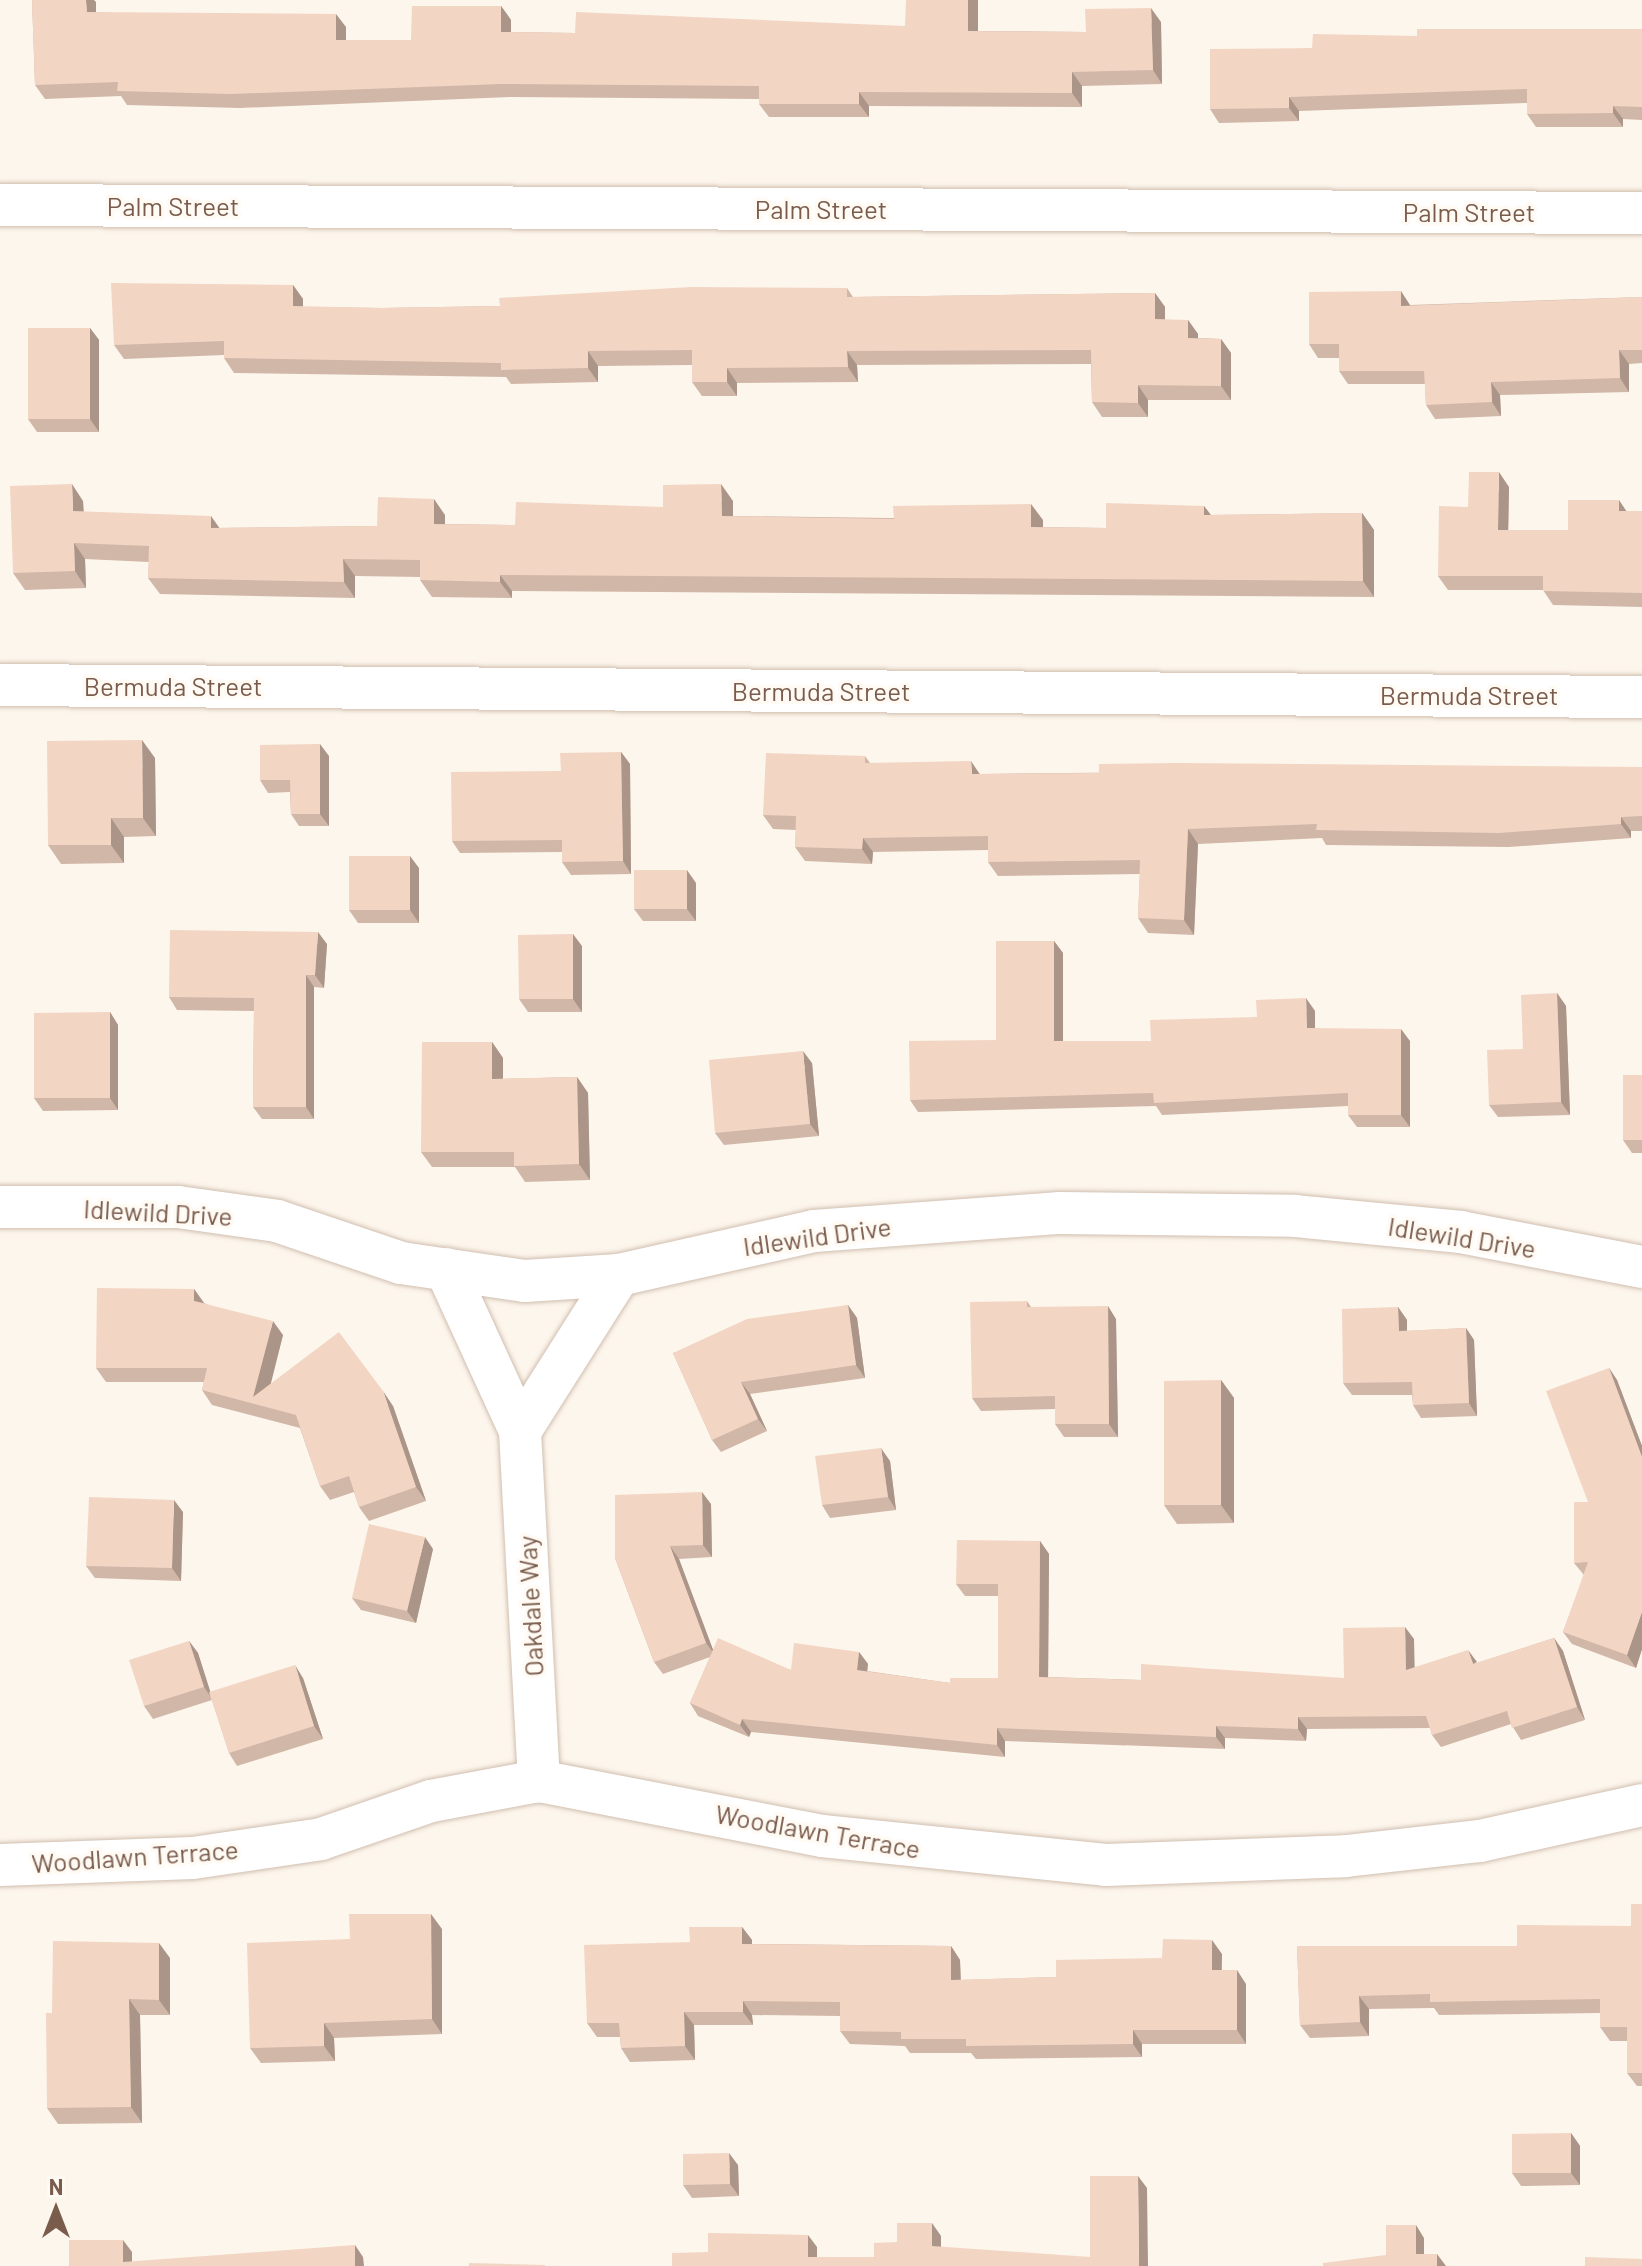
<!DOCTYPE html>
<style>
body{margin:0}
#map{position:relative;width:1642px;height:2266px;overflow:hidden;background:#fdf6ec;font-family:Barlow,sans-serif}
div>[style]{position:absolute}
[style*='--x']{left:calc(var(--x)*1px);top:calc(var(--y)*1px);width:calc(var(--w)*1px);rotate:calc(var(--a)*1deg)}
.roads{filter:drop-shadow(0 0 2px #d1beb0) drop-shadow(0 0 2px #d1beb0)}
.street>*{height:42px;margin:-21px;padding:0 21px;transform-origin:21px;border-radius:21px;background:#fff}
.wall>*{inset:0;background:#d1b7a8}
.shaded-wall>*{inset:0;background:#aa9588}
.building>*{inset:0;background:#f3d5c3}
span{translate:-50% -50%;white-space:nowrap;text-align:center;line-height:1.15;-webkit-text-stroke:7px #fffaf3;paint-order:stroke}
.street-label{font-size:26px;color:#7a5c4d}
.north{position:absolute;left:16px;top:2170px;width:80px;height:80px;-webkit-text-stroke:6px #fffaf3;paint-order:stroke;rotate:0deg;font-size:22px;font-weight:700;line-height:32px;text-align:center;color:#7a5c4d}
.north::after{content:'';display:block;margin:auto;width:28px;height:36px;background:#7a5c4d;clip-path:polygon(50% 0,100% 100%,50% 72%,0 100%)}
</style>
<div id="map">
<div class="roads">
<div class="street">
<i style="--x:0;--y:205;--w:1642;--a:0.28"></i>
<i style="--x:0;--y:685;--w:1642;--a:0.42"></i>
<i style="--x:0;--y:1207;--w:178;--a:0"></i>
<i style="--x:178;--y:1207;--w:100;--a:8"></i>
<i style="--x:277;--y:1221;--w:131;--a:18.7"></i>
<i style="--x:401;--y:1263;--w:125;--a:8.3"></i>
<i style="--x:525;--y:1281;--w:94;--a:-3.7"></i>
<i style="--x:619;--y:1275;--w:200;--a:-12.7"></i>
<i style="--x:814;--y:1231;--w:247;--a:-4.2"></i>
<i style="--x:1060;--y:1213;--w:235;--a:0.7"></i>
<i style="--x:1295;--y:1216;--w:167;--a:5.5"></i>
<i style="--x:1461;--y:1232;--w:184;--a:10.9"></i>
<i style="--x:446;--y:1269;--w:178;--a:65.4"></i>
<i style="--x:520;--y:1431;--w:351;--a:86.9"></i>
<i style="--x:520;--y:1431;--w:185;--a:-57.6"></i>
<i style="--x:0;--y:1865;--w:193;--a:-2.1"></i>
<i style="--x:193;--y:1858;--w:129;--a:-8.4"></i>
<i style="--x:321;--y:1839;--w:116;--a:-19.1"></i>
<i style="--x:431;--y:1801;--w:110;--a:-10.5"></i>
<i style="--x:539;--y:1781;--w:288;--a:11"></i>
<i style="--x:822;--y:1836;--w:285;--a:5.8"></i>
<i style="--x:1106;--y:1865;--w:240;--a:-2.1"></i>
<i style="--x:1346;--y:1856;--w:135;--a:-6.4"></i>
<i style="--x:1480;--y:1841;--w:166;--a:-12.5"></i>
</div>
</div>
<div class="wall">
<i style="clip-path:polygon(32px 0,94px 0,96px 12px,346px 27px,346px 40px,411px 40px,501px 6px,511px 20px,511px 32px,575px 33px,905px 26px,978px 31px,1086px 32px,1161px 22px,1162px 84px,1082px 86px,1082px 107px,869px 106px,869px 117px,769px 117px,759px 104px,759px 99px,511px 97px,240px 108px,127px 105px,121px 96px,45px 99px,35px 85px)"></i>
<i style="clip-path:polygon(1642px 29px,1642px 120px,1623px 119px,1623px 127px,1536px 127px,1527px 114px,1527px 103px,1299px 111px,1299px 121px,1219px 123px,1210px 109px,1417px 36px)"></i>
<i style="clip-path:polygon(293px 285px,303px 299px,303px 307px,382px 308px,500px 306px,847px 288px,853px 297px,1155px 293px,1165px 307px,1165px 320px,1188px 320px,1198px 334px,1198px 338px,1221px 339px,1231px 353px,1231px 400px,1148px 400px,1148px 417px,1102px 417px,1092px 402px,1091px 364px,857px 365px,858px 382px,737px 383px,737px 396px,702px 396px,692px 382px,692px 365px,598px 366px,598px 382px,511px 384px,506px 377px,234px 373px,224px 358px,224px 355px,124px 359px,114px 345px)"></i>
<i style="clip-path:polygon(1642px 297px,1642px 363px,1629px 364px,1629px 392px,1500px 395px,1501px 416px,1435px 419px,1426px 405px,1425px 384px,1348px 384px,1339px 371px,1339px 358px,1318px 358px,1309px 344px,1410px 305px)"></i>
<i style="clip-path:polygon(90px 328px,99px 340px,99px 432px,37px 432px,28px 419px)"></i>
<i style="clip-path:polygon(1509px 487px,1508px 530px,1568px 530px,1627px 511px,1642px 511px,1642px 607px,1553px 605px,1543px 590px,1448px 590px,1438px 576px,1468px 507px)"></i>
<i style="clip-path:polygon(83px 501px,84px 512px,219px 528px,377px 526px,445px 515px,445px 524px,515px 525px,663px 507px,733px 501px,733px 516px,1043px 520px,1043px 527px,1106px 528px,1204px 506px,1211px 515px,1362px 513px,1374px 530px,1374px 597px,512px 591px,512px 598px,432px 597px,420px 580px,420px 577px,355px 576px,355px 598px,160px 594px,148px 578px,149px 562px,85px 559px,86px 588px,25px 590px,13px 573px)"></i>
<i style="clip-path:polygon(621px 752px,630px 764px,631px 874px,571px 875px,562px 862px,562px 852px,460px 853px,452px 841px)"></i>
<i style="clip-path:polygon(329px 756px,329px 826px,299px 826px,291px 814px,290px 792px,268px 793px,260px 780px)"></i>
<i style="clip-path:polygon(865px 756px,870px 763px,980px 774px,1642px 767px,1642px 831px,1631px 831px,1631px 838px,1509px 847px,1326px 845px,1322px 838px,1198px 844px,1194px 935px,1148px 933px,1138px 918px,1140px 874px,998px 876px,988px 862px,988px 850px,873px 852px,872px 864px,805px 861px,795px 847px,796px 830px,773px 829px,763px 815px)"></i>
<i style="clip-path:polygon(155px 758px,156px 836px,124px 837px,124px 863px,61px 864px,48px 845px)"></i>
<i style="clip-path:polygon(419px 868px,419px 923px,358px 923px,349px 910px)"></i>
<i style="clip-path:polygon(696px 883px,696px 921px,643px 921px,634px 909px)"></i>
<i style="clip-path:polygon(1054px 941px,1063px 953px,1063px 1041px,1151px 1041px,1257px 1017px,1315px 1011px,1315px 1028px,1410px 1041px,1410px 1127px,1357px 1127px,1348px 1115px,1348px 1106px,1162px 1115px,1156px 1106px,918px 1112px,910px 1100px,996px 1040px)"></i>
<i style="clip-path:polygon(327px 944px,324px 988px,314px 987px,314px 1119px,262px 1119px,253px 1107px,254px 1011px,177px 1010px,169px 997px)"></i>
<i style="clip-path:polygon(582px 946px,582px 1012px,528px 1012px,519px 999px)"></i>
<i style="clip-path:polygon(1557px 993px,1566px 1006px,1570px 1115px,1498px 1117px,1489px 1105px)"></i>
<i style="clip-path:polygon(110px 1012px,118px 1025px,118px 1110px,43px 1111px,34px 1098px)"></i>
<i style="clip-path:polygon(492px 1042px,503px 1058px,503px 1079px,577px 1077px,588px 1093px,590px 1180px,525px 1182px,515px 1167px,432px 1167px,421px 1152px)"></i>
<i style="clip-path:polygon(812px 1063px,819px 1136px,724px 1145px,715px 1133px)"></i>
<i style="clip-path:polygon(1642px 1075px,1642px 1153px,1632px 1153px,1623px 1140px)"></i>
<i style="clip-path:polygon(194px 1289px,204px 1303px,283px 1335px,270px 1384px,393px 1406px,426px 1501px,369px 1521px,359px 1507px,354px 1492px,330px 1500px,320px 1486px,300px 1428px,212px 1405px,202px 1390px,204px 1382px,106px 1382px,96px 1368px)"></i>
<i style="clip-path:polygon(1027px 1301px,1031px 1307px,1116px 1319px,1118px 1437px,1064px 1437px,1055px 1424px,1055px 1409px,981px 1411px,972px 1398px)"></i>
<i style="clip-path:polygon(848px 1305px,857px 1318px,865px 1378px,750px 1394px,767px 1431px,721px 1452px,712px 1440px,673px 1353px)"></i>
<i style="clip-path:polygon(1398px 1307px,1407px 1320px,1407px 1331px,1466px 1328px,1474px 1340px,1477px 1416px,1421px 1418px,1413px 1405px,1412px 1395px,1352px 1395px,1343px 1383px)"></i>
<i style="clip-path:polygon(1609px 1368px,1617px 1380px,1642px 1446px,1642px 1649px,1636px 1668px,1572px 1644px,1563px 1632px,1584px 1575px,1574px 1563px,1588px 1502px)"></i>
<i style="clip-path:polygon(1221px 1380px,1234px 1398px,1234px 1523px,1177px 1524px,1164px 1505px)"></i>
<i style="clip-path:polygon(890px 1461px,896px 1510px,830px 1518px,822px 1505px)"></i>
<i style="clip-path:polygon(711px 1504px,712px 1557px,679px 1559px,713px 1650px,791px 1670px,859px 1652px,868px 1664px,867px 1671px,950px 1683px,998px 1678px,998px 1596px,965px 1596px,956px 1584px,1040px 1541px,1049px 1554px,1048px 1677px,1141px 1680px,1344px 1678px,1414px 1639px,1414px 1667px,1477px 1663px,1554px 1638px,1563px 1651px,1585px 1720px,1521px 1740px,1511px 1724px,1441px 1747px,1432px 1735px,1430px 1728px,1307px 1729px,1306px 1741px,1225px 1738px,1225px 1749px,1005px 1741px,1005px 1757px,751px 1732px,749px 1737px,698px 1716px,690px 1703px,710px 1657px,663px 1674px,654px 1662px,615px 1558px)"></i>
<i style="clip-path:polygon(183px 1512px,181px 1581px,95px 1578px,86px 1566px)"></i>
<i style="clip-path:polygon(433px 1549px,416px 1623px,361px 1610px,352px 1598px)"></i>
<i style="clip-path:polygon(189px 1641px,198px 1653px,210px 1692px,303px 1678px,323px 1739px,237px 1766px,229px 1753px,212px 1700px,153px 1719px,144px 1706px)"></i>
<i style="clip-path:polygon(1642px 1904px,1642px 2086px,1637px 2086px,1627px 2073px,1627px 2041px,1610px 2041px,1600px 2027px,1600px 2013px,1439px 2015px,1434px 2008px,1369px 2009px,1369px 2036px,1310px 2038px,1300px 2025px,1297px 1946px,1517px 1946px,1631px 1926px)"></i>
<i style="clip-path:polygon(742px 1927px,752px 1940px,752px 1944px,951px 1946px,960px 1960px,961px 1980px,1056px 1977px,1162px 1958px,1222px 1954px,1222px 1970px,1246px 1984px,1246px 2044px,1142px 2044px,1142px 2057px,976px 2059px,971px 2053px,910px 2053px,905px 2046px,850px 2044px,840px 2031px,840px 2016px,752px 2015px,753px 2025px,694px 2025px,695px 2060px,630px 2062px,621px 2048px,620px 2037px,597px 2037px,587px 2023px,690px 1942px)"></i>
<i style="clip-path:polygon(442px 1929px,442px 2034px,334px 2038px,335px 2061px,261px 2063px,250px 2048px,350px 1939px)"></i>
<i style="clip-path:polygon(170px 1958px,170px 2015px,140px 2015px,142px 2123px,58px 2124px,47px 2108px,52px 2013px)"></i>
<i style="clip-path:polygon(1571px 2133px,1580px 2146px,1580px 2185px,1521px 2186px,1512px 2173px)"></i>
<i style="clip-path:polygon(738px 2165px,739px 2196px,692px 2198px,683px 2185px)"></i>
</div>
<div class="shaded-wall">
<i style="clip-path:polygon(86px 0,94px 0,96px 2px,96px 26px,87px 12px)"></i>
<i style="clip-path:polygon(968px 0,978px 0,978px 45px,968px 31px)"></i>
<i style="clip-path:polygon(501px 6px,511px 20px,511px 46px,501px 32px)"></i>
<i style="clip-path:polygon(1151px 8px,1161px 22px,1162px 84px,1153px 70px)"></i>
<i style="clip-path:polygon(336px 14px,346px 27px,346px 54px,336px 40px)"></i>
<i style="clip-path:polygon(1072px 72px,1082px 86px,1082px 107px,1072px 93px)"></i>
<i style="clip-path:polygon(859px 92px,869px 106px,869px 117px,859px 104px)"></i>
<i style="clip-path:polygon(1289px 97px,1299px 111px,1299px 121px,1289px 108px)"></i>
<i style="clip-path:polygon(1613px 106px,1623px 119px,1623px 127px,1613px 113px)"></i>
<i style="clip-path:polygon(293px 285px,303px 299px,303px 321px,293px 306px)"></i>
<i style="clip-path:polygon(1401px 291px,1410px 305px,1410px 320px,1401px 306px)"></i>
<i style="clip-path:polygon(1155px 293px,1165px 307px,1165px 334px,1155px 319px)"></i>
<i style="clip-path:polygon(1188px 320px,1198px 334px,1198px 352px,1188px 338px)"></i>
<i style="clip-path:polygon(90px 328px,99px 340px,99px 432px,90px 419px)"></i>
<i style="clip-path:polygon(1221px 339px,1231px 353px,1231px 400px,1221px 386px)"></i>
<i style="clip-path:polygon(1619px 350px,1629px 364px,1629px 392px,1620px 378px)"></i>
<i style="clip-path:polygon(588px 351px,598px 366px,598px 382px,588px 368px)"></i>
<i style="clip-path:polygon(847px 351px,857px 365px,858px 382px,848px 367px)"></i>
<i style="clip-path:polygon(727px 368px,737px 383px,737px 396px,727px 382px)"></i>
<i style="clip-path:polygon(1491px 382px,1500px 395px,1501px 416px,1492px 402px)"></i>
<i style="clip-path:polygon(1138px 385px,1148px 400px,1148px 417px,1138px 403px)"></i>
<i style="clip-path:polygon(1499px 472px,1509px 487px,1508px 545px,1498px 530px)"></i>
<i style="clip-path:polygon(72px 484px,83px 501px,84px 528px,73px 511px)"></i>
<i style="clip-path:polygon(721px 484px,733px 501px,733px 532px,722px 516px)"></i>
<i style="clip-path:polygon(434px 499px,445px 515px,445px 540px,434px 524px)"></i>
<i style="clip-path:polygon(1619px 500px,1629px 515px,1619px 511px)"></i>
<i style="clip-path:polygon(1031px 504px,1043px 520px,1043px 543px,1031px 527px)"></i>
<i style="clip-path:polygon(1204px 506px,1216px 522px,1204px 515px)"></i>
<i style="clip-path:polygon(1362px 513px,1374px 530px,1374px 597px,1363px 581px)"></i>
<i style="clip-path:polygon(211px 516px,223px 533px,211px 528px)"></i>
<i style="clip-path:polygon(74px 543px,85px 559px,86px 588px,75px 571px)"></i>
<i style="clip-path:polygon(343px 559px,355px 576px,355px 598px,344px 582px)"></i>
<i style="clip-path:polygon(500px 575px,512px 591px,512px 598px,500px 582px)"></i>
<i style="clip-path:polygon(142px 740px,155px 758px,156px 836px,143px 818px)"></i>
<i style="clip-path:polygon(320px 744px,329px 756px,329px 826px,320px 814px)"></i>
<i style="clip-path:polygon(621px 752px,630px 764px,631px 874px,623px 861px)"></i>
<i style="clip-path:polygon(971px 761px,981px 776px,972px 774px)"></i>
<i style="clip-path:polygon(1621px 817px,1631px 831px,1631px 838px,1621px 824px)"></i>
<i style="clip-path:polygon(111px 818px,124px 837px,124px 863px,111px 845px)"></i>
<i style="clip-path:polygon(1188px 829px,1198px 844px,1194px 935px,1184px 920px)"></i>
<i style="clip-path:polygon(863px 838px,873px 852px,872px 864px,862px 849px)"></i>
<i style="clip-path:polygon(410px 856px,419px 868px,419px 923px,410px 910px)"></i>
<i style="clip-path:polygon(687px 870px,696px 883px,696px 921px,687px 909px)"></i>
<i style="clip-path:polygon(318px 932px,327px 944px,324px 988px,315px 975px)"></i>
<i style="clip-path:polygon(573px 934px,582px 946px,582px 1012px,573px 999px)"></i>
<i style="clip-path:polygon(1054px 941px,1063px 953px,1063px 1053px,1054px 1041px)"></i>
<i style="clip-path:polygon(306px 975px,314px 987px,314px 1119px,306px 1107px)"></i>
<i style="clip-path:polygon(1557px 993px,1566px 1006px,1570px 1115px,1561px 1102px)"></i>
<i style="clip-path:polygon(1306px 998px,1315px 1011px,1315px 1040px,1307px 1028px)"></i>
<i style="clip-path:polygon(110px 1012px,118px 1025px,118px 1110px,110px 1098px)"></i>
<i style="clip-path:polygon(1401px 1029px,1410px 1041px,1410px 1127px,1401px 1115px)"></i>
<i style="clip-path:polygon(492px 1042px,503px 1058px,503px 1095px,492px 1079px)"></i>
<i style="clip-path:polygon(803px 1051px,812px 1063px,819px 1136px,810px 1124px)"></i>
<i style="clip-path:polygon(577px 1077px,588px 1093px,590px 1180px,579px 1164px)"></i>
<i style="clip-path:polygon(194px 1289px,204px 1303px,194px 1301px)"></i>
<i style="clip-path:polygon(848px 1305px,857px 1318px,865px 1378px,856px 1365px)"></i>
<i style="clip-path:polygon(1108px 1306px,1116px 1319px,1118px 1437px,1109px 1424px)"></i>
<i style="clip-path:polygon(1398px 1307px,1407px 1320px,1407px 1343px,1399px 1331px)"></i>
<i style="clip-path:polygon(273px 1321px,283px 1335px,265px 1407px,253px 1397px)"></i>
<i style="clip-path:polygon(1466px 1328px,1474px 1340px,1477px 1416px,1469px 1403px)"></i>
<i style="clip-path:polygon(1609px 1368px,1617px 1380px,1642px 1446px,1642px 1457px)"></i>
<i style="clip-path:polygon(1221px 1380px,1234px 1398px,1234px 1523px,1221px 1505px)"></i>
<i style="clip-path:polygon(741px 1382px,750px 1394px,767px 1431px,758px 1419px)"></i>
<i style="clip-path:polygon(383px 1391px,393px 1406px,426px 1501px,416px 1487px)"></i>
<i style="clip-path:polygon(881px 1448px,890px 1461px,896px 1510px,888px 1497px)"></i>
<i style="clip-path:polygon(702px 1492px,711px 1504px,712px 1557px,703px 1545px)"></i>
<i style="clip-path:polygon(174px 1500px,183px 1512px,181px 1581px,172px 1568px)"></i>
<i style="clip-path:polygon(425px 1537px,433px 1549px,416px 1623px,407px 1611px)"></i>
<i style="clip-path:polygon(1040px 1541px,1049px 1554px,1048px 1689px,1039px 1677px)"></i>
<i style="clip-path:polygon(670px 1546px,679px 1559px,715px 1655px,706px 1643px)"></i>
<i style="clip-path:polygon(1642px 1612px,1642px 1649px,1636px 1668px,1627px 1655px)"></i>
<i style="clip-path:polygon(1405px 1627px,1414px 1639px,1415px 1682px,1406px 1670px)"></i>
<i style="clip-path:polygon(1554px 1638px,1563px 1651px,1585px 1720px,1577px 1707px)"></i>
<i style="clip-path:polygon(189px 1641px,198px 1653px,213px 1700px,204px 1687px)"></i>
<i style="clip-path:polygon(1468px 1650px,1477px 1662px,1473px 1664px)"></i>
<i style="clip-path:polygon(859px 1652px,868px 1664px,866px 1682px,857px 1670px)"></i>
<i style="clip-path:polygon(295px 1665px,303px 1678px,323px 1739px,314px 1726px)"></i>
<i style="clip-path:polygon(1298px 1717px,1307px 1729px,1306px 1741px,1298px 1729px)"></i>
<i style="clip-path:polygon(742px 1719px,751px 1732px,749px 1737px,740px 1725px)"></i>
<i style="clip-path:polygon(1216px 1726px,1225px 1738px,1225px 1749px,1216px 1737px)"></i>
<i style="clip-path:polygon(997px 1728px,1005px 1741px,1005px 1757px,997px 1745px)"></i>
<i style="clip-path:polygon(431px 1914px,442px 1929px,442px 2034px,432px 2019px)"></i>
<i style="clip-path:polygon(742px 1927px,752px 1940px,752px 1958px,742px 1944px)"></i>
<i style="clip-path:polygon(1212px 1940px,1222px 1954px,1221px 1983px,1212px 1970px)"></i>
<i style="clip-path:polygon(159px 1943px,170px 1958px,170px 2015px,159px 2000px)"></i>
<i style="clip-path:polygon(951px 1946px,960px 1960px,961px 1993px,951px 1980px)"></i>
<i style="clip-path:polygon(1237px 1970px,1246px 1984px,1246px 2044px,1237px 2030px)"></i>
<i style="clip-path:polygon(1359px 1996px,1369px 2009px,1369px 2036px,1360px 2022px)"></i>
<i style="clip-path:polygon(129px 1999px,140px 2015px,142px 2123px,131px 2107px)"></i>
<i style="clip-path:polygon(743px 2001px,752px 2015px,753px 2025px,743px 2012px)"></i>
<i style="clip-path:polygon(684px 2012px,694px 2025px,695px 2060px,685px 2046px)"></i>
<i style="clip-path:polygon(324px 2023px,334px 2038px,335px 2061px,324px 2046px)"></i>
<i style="clip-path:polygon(1133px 2030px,1142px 2044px,1142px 2057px,1133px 2044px)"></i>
<i style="clip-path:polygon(1571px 2133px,1580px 2146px,1580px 2185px,1571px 2173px)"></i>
<i style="clip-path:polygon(729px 2153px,738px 2165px,739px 2196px,730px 2184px)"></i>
<i style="clip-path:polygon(1138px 2176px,1147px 2188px,1148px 2266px,1139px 2266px)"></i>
<i style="clip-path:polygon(932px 2223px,941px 2236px,941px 2258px,932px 2246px)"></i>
<i style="clip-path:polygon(1416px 2225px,1424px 2238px,1424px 2266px,1416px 2254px)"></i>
<i style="clip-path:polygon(808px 2235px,817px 2247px,817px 2266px,808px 2257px)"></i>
<i style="clip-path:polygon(123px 2240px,132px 2252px,132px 2266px,123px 2262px)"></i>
<i style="clip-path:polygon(355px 2245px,363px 2257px,364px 2266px,355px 2266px)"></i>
<i style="clip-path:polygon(1437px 2254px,1446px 2266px,1437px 2266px)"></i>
</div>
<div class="building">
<i style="clip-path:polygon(32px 0,86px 0,87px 12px,336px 14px,336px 40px,411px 40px,412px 6px,501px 6px,501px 32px,575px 33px,576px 12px,905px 26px,906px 0,968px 0,968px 31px,1086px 32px,1085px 9px,1151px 8px,1153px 70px,1072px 72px,1072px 93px,859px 92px,859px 104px,759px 104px,759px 86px,501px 84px,231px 94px,117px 91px,118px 82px,35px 85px)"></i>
<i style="clip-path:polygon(1417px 29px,1642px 29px,1642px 107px,1613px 106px,1613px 113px,1527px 114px,1527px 89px,1289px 97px,1289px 108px,1210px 109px,1210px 49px,1312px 48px,1313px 34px,1417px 36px)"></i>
<i style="clip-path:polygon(111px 283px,293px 285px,293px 306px,382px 308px,500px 306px,499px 298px,691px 287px,847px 288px,847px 297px,1155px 293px,1155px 319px,1188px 320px,1188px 338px,1221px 339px,1221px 386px,1138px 385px,1138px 403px,1092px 402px,1091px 350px,847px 351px,848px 367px,727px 368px,727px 382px,692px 382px,692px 350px,588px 351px,588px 368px,501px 370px,501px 363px,224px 358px,224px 341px,114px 345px)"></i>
<i style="clip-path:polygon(1401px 291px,1401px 306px,1642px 297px,1642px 350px,1619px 350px,1620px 378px,1491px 382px,1492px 402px,1426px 405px,1424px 371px,1339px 371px,1339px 344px,1309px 344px,1309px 292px)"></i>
<i style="clip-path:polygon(28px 328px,90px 328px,90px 419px,28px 419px)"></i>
<i style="clip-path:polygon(1469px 472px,1499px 472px,1498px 530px,1568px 530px,1568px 500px,1619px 500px,1619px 511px,1642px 511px,1642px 593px,1543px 591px,1543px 576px,1438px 576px,1439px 506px,1468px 507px)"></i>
<i style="clip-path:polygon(72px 484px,73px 511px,211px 516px,211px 528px,377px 526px,378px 497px,434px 499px,434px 524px,515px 525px,516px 502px,663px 507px,663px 485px,721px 484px,722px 516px,894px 519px,893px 506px,1031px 504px,1031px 527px,1106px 528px,1106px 503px,1204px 506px,1204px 515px,1362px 513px,1363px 581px,500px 575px,500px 582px,420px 580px,420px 560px,343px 559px,344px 582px,148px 578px,149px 546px,74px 543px,75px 571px,13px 573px,10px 486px)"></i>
<i style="clip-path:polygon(142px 740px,143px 818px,111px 818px,111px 845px,48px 845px,47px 741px)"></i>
<i style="clip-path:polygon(320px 744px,320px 814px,291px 814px,290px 780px,260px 780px,260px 745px)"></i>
<i style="clip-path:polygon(621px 752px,623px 861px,562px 862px,562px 840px,452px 841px,451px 772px,561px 771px,560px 753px)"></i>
<i style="clip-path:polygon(766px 753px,865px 756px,865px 763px,971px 761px,972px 774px,1099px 773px,1099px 764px,1177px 763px,1642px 767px,1642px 816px,1621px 817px,1621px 824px,1499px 833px,1316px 830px,1317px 824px,1188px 829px,1184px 920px,1138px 918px,1140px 860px,988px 862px,988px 836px,863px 838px,862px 849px,795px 847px,796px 816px,763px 815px)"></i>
<i style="clip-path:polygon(349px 856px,410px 856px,410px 910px,349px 910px)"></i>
<i style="clip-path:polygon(634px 870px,687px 870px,687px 909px,634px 909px)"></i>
<i style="clip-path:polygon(170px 930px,318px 932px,315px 975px,306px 975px,306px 1107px,253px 1107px,254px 998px,169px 997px)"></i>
<i style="clip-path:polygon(573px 934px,573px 999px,519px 999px,518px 935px)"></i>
<i style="clip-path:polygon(996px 941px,1054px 941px,1054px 1041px,1151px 1041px,1150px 1020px,1257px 1017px,1256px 1000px,1306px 998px,1307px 1028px,1401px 1029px,1401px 1115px,1348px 1115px,1348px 1093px,1154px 1103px,1153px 1093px,910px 1100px,909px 1041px,996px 1040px)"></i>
<i style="clip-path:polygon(1557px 993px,1561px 1102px,1489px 1105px,1487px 1050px,1523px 1049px,1521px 995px)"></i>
<i style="clip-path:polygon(110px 1012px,110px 1098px,34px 1098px,34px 1013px)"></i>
<i style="clip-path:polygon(422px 1042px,492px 1042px,492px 1079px,577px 1077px,579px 1164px,514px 1166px,514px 1152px,421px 1152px)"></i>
<i style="clip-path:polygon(803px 1051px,810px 1124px,715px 1133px,709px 1060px)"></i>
<i style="clip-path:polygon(1623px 1075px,1642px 1075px,1642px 1140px,1623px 1140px)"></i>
<i style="clip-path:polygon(97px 1288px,194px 1289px,194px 1301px,273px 1321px,253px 1397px,339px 1332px,383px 1391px,416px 1487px,359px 1507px,349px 1476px,320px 1486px,296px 1415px,202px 1390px,207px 1368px,96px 1368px)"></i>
<i style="clip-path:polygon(1027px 1301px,1027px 1307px,1108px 1306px,1109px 1424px,1055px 1424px,1055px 1396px,972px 1398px,970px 1302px)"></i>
<i style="clip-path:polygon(848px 1305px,856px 1365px,741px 1382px,758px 1419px,712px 1440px,673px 1353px,747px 1319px)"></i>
<i style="clip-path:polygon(1398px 1307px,1399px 1331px,1466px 1328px,1469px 1403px,1413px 1405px,1412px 1382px,1343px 1383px,1342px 1309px)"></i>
<i style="clip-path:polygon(1609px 1368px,1642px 1457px,1642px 1612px,1627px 1655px,1563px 1632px,1588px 1562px,1574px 1563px,1574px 1502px,1588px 1502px,1546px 1391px)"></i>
<i style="clip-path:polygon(1221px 1380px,1221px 1505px,1164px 1505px,1164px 1381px)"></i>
<i style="clip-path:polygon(881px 1448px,888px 1497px,822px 1505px,815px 1456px)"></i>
<i style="clip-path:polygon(702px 1492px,703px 1545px,670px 1546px,706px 1643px,654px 1662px,615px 1558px,615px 1495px)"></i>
<i style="clip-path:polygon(89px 1497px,174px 1500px,172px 1568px,86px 1566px)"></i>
<i style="clip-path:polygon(369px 1524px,425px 1537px,407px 1611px,352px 1598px)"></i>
<i style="clip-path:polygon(957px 1540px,1040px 1541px,1039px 1677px,1141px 1680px,1141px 1664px,1344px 1678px,1343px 1628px,1405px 1627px,1406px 1670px,1468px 1650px,1473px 1664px,1554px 1638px,1577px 1707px,1512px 1728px,1507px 1711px,1432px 1735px,1426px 1716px,1298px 1717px,1298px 1729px,1216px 1726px,1216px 1737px,997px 1728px,997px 1745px,742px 1719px,740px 1725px,690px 1703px,718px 1638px,791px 1670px,794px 1643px,859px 1652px,857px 1670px,950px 1683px,950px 1678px,998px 1678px,998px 1584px,956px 1584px)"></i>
<i style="clip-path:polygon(189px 1641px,204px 1687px,144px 1706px,129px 1660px)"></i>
<i style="clip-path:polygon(295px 1665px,314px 1726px,229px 1753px,209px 1692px)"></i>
<i style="clip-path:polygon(1631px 1904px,1642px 1904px,1642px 2073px,1627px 2073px,1627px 2027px,1600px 2027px,1600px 1999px,1430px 2002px,1430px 1994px,1359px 1996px,1360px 2022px,1300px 2025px,1297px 1946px,1517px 1946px,1517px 1925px,1631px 1926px)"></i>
<i style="clip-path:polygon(349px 1914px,431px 1914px,432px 2019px,324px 2023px,324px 2046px,250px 2048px,247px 1943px,350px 1939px)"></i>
<i style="clip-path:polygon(689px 1927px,742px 1927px,742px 1944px,951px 1946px,951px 1980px,1056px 1977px,1056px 1960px,1162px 1958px,1163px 1939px,1212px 1940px,1212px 1970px,1237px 1970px,1237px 2030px,1133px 2030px,1133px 2044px,966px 2046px,966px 2039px,901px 2039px,901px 2032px,840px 2031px,840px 2002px,743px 2001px,743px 2012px,684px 2012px,685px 2046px,621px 2048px,619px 2023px,587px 2023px,584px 1945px,690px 1942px)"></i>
<i style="clip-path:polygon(53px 1941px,159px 1943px,159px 2000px,129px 1999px,131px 2107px,47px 2108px,46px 2013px,52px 2013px)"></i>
<i style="clip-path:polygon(1571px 2133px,1571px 2173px,1512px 2173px,1512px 2134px)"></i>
<i style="clip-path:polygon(729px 2153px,730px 2184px,683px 2185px,683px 2154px)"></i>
<i style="clip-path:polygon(1090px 2176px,1138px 2176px,1139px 2266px,672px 2266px,672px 2253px,708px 2252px,708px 2233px,808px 2235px,808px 2257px,874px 2257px,874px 2243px,897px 2242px,897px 2223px,932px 2223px,932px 2246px,1090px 2257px)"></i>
<i style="clip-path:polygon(1386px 2225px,1416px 2225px,1416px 2254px,1437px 2254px,1437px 2266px,1323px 2266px,1323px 2263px,1386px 2255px)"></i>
<i style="clip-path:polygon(69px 2240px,123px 2240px,123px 2262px,355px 2245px,355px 2266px,69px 2266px)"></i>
<i style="clip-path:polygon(1585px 2257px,1642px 2259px,1642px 2266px,1585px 2266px)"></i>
<i style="clip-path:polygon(469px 2263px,545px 2265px,545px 2266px,469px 2266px)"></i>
</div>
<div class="street-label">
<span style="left:173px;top:206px">Palm Street</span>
<span style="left:821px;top:209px">Palm Street</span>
<span style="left:1469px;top:212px">Palm Street</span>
<span style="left:173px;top:686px">Bermuda Street</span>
<span style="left:821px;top:691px">Bermuda Street</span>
<span style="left:1469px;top:695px">Bermuda Street</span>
<span style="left:158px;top:1212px;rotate:3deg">Idlewild Drive</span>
<span style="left:817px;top:1236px;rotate:-8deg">Idlewild Drive</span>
<span style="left:1462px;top:1237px;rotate:9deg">Idlewild Drive</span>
<span style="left:530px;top:1606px;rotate:-93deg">Oakdale Way</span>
<span style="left:818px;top:1831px;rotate:10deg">Woodlawn Terrace</span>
<span style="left:135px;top:1856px;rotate:-4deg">Woodlawn Terrace</span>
</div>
<div class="north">N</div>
</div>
